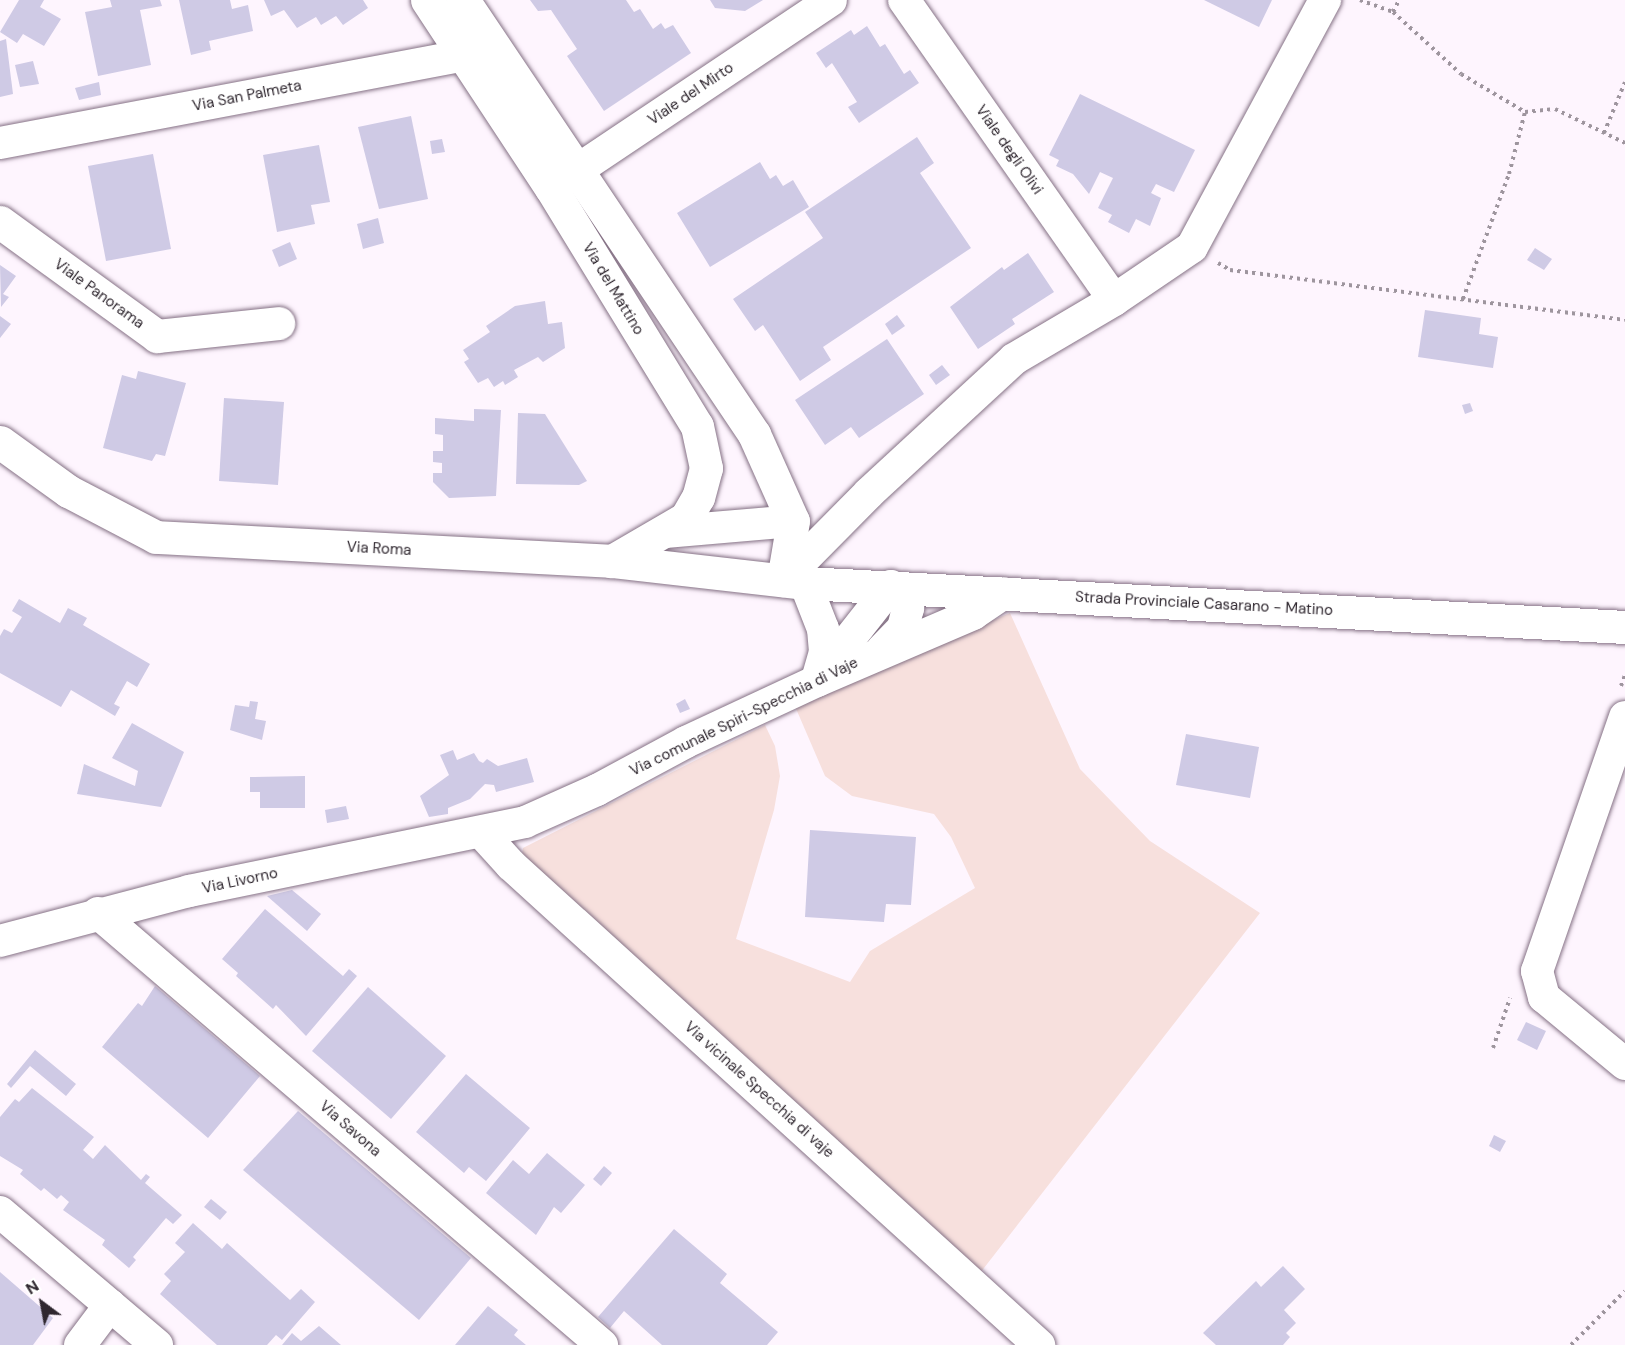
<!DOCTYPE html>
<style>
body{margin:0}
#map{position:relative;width:1625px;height:1345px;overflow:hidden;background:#fef5fe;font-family:"DM Sans",sans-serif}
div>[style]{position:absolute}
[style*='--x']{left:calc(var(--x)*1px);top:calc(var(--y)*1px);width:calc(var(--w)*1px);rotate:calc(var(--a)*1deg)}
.green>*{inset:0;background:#f7e0dd}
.building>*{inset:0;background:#cfcae5}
.path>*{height:4px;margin-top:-2px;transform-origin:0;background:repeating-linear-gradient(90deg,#9e959e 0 3px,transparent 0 7.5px)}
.roads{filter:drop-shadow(0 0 2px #857185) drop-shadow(0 0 2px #857185)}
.minor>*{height:32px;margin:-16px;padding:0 16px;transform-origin:16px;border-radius:16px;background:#fff}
.tertiary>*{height:33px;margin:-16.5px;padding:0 16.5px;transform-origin:16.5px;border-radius:16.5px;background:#fff}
.secondary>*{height:33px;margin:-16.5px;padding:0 16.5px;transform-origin:16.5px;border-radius:16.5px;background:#fff}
span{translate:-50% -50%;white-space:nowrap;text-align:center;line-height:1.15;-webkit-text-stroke:4.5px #fff;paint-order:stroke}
.street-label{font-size:15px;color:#2f272f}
.north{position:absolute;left:12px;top:1273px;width:60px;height:60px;-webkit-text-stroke:4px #fff;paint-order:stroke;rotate:328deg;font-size:16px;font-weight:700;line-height:24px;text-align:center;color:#2f272f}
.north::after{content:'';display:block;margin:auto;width:21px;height:27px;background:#2f272f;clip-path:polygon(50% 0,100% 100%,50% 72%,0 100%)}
</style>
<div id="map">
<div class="green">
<i style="clip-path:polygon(1010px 613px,1080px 769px,1150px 841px,1260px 913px,977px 1277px,521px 860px,523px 848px,765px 725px,775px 746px,780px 776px,774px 810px,736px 939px,850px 982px,870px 951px,975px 888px,951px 837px,934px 814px,852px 796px,825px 776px,794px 704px)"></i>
</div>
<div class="building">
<i style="clip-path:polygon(19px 0,44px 0,40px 7px,61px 19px,44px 46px,23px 34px,17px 43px,0 32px)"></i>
<i style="clip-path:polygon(110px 0,160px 0,162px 6px,140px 10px,151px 65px,98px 76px,85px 12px,112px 7px)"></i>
<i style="clip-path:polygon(179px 0,230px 0,232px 9px,248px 5px,253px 31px,209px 41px,211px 50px,191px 55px)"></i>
<i style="clip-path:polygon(264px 0,363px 0,368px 8px,343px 25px,336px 16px,321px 25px,316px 17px,297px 28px,284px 10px,271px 16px)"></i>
<i style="clip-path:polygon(530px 0,626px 0,634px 12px,640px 9px,653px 29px,661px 23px,665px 29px,673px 25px,691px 53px,604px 111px,567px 56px,577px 49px,551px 10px,538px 11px)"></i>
<i style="clip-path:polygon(710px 0,763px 0,745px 11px,715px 8px)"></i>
<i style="clip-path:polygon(1204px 0,1272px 0,1259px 27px)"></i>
<i style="clip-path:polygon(867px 26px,880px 47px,885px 44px,904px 74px,910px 70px,919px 83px,859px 123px,848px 107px,857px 102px,832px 63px,826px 68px,816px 53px,851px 30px,854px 35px)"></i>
<i style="clip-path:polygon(6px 39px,13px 94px,0 97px,0 41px)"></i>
<i style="clip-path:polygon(33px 61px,39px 84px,20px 87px,15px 65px)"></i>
<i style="clip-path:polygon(99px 82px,101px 95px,79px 100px,75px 88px)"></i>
<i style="clip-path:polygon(1080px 94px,1195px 150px,1174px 192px,1156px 184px,1151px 193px,1161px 198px,1150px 226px,1136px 219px,1129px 233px,1108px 222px,1112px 215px,1098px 208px,1113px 178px,1100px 172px,1089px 194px,1073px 174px,1056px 166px,1059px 160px,1049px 155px)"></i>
<i style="clip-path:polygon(411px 116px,428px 199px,379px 209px,358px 127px)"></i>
<i style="clip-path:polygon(917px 137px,934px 163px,920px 173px,971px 248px,823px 347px,831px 360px,800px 381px,763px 325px,755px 331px,733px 299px,823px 238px,805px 212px)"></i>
<i style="clip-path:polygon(442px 139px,445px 152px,432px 154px,430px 141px)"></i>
<i style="clip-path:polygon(319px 145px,330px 202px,311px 205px,315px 224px,277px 232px,263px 155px)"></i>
<i style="clip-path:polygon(153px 154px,171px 249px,106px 261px,88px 166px)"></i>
<i style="clip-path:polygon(760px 162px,770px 179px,776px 175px,783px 186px,793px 180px,809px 207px,710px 267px,677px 213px)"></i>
<i style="clip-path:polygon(378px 218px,384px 243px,363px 249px,357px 224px)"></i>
<i style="clip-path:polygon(290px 242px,297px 259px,279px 267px,272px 250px)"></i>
<i style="clip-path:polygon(1535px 248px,1552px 259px,1544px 270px,1527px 260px)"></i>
<i style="clip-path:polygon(1028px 253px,1054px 292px,1012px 319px,1015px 324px,978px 349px,950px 307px,1002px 267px,1004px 270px)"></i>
<i style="clip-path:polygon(0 265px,16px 276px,3px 294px,9px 297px,1px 307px)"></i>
<i style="clip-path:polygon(545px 301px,548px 324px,562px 322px,565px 348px,543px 362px,538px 357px,514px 370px,518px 377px,505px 385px,503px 381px,494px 387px,488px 378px,478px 383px,464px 362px,469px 359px,463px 350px,490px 332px,486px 326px,515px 306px)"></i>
<i style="clip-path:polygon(1425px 310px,1481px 318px,1479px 334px,1498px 337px,1493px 368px,1418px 357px)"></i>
<i style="clip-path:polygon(897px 315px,905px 326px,892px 335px,885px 324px)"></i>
<i style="clip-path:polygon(0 316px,11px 324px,0 338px)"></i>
<i style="clip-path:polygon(887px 339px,924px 394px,859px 438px,851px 427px,825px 445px,795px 400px)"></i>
<i style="clip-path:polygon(942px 365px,950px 375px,936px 385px,929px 375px)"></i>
<i style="clip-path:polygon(138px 371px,186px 383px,165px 456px,156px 454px,152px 461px,103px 448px,122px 375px,136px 379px)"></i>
<i style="clip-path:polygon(224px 398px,284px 402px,278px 485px,219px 481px)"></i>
<i style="clip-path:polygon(1470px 403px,1473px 411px,1465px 414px,1462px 405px)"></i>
<i style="clip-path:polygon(474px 409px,501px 410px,496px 496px,449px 498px,433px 482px,433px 473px,442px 473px,442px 463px,433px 462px,433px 451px,443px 451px,443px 435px,435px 434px,435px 418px,474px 421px)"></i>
<i style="clip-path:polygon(518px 413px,545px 414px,587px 481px,579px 485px,516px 484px)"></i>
<i style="clip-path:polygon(19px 599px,60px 623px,68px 608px,87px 618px,83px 625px,150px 664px,137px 687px,127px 681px,114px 704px,120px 707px,115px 716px,71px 690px,61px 707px,0 673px,0 636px,4px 629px,12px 633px,22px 617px,12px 611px)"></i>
<i style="clip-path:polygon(685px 699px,690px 709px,680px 713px,676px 704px)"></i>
<i style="clip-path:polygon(250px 701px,258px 702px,255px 719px,266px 721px,262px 740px,230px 730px,235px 705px,249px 707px)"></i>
<i style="clip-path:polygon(132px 723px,184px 752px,161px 807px,77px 794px,84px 764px,135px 786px,138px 771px,112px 758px)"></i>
<i style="clip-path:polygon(1186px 734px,1259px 747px,1250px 798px,1176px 785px)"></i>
<i style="clip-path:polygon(453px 750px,457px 760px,474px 753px,479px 761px,483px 763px,487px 759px,498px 766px,527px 758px,534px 782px,496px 792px,494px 785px,485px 784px,470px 799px,448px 808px,448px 814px,429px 817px,420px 796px,449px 775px,440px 755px)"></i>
<i style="clip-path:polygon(305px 776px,305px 808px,260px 808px,260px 792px,250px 792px,250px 777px)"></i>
<i style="clip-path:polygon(346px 806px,349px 819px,327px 823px,325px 810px)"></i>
<i style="clip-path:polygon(810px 830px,916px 837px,911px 905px,886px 904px,884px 922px,805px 917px)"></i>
<i style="clip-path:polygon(292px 890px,321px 914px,307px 931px,267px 896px)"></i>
<i style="clip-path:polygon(265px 909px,343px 976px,349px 969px,357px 976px,306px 1036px,276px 1005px,273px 1009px,236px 976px,238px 973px,222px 959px)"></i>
<i style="clip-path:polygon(155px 986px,260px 1076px,208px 1138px,102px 1047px,138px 1003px,142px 1006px)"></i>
<i style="clip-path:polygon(368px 987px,446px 1056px,391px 1119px,312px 1051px)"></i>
<i style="clip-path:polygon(1526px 1022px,1546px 1031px,1537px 1050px,1517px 1040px)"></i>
<i style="clip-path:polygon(35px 1050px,76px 1084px,66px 1096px,30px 1066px,11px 1088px,7px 1084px)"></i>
<i style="clip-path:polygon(466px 1074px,530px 1128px,486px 1181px,469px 1167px,464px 1173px,416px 1132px)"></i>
<i style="clip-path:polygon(32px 1088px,94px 1137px,83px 1150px,93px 1159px,105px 1145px,141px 1180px,146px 1174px,150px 1177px,145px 1183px,182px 1215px,173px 1224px,166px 1218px,133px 1257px,136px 1260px,129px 1268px,102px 1245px,105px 1240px,63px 1210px,69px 1202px,61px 1195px,57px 1199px,44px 1188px,41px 1191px,20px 1174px,23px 1170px,0 1156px,0 1117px,15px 1099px,19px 1102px)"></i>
<i style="clip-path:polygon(298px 1111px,471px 1258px,419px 1320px,243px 1170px)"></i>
<i style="clip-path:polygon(1494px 1135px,1506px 1141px,1500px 1152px,1489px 1146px)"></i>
<i style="clip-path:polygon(547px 1153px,585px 1185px,561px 1213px,554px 1207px,536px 1235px,486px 1193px,513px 1160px,529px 1174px)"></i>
<i style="clip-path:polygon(604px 1166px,612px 1173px,601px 1186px,593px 1179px)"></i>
<i style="clip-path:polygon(211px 1199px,227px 1212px,220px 1220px,204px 1207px)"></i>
<i style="clip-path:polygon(193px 1223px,222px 1249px,227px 1243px,290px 1300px,301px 1289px,315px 1302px,282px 1340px,276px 1335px,267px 1345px,217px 1345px,160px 1294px,171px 1281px,164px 1274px,185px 1252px,175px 1243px)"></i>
<i style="clip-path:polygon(674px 1229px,727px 1274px,720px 1283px,778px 1332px,767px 1345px,662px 1345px,624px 1311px,610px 1328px,598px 1317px)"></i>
<i style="clip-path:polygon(1283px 1266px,1305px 1289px,1284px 1310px,1296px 1323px,1286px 1333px,1290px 1337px,1283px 1345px,1216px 1345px,1203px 1333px,1256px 1281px,1261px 1287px)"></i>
<i style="clip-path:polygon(0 1272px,53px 1318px,33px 1345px,0 1345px)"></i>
<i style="clip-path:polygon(488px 1306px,518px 1330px,514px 1335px,526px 1345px,455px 1345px)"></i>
<i style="clip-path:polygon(319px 1326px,341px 1345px,282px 1345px,292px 1333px,301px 1341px)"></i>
</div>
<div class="path">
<i style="--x:1360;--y:0;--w:35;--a:20"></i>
<i style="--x:1393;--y:12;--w:92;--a:42.4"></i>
<i style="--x:1461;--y:74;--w:74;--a:30.7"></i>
<i style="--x:1525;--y:112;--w:30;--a:-6"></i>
<i style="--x:1555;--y:109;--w:78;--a:25.9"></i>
<i style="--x:1393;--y:12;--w:13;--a:-63"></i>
<i style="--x:1604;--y:133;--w:55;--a:-67.6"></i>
<i style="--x:1218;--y:263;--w:14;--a:30"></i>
<i style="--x:1230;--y:270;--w:398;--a:7.2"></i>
<i style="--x:1463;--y:299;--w:133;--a:-69.8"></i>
<i style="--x:1509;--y:174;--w:64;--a:-75.5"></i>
<i style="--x:1621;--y:686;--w:12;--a:-70"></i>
<i style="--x:1493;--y:1048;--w:53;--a:-71.2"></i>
<i style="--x:1571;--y:1345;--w:76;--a:-45"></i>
</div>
<div class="roads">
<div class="minor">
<i style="--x:904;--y:0;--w:366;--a:55"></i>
<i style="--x:0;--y:143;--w:472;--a:-10.7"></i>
<i style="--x:464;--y:55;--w:22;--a:-32"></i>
<i style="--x:555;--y:185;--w:332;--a:-33.8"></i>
<i style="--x:665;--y:532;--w:128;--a:-4.9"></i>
<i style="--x:783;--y:580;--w:122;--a:-45.3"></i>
<i style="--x:869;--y:493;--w:197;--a:-42.7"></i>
<i style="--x:1014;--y:359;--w:116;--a:-30.5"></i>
<i style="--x:1114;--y:300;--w:94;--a:-34.2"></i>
<i style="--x:1192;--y:247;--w:281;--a:-61.7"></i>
<i style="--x:805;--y:583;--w:49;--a:68.6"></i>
<i style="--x:823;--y:629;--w:23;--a:85"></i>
<i style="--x:825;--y:652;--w:26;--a:106"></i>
<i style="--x:821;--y:675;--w:113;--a:-51.8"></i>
<i style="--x:891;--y:586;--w:28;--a:52"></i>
<i style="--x:908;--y:608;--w:21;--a:104"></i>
<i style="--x:903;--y:628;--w:30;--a:134"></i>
<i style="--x:1625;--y:717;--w:269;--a:109.1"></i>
<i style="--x:1537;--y:971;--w:27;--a:75"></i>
<i style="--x:1544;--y:997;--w:105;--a:39.6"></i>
<i style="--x:482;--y:833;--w:43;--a:47.8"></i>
<i style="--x:511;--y:865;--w:714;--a:42.27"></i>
<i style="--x:98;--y:913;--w:664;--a:40.6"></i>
<i style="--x:0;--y:941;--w:196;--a:-14.8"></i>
<i style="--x:189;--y:891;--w:343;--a:-11.6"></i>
<i style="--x:525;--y:822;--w:79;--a:-24"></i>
<i style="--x:597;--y:790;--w:101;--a:-28.3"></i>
<i style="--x:686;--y:742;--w:145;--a:-25"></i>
<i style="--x:817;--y:681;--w:170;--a:-23.2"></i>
<i style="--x:973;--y:614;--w:37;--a:-34"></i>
<i style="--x:0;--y:1212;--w:206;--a:40.3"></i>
<i style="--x:80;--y:1345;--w:50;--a:-53.1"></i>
</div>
<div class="tertiary">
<i style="--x:0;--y:222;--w:194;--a:36"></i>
<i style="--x:157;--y:336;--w:122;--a:-6.1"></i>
</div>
<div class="secondary">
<i style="--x:427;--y:0;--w:225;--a:56.6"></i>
<i style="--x:551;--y:188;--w:279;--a:58.5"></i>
<i style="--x:697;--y:426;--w:43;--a:77.9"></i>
<i style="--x:706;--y:468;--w:30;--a:105"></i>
<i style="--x:698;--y:497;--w:24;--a:120"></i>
<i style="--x:686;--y:518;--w:86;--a:149.8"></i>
<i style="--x:463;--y:0;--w:523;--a:56.16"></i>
<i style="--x:754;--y:434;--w:95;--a:65.9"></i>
<i style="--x:793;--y:521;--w:60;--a:99.6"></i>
<i style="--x:0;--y:442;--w:84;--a:35.8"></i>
<i style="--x:68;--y:491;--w:99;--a:27.6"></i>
<i style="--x:156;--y:537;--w:457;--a:3"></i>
<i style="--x:612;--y:561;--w:194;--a:6.5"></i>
<i style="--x:805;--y:583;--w:821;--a:3.07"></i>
</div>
</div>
<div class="street-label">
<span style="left:691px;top:94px;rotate:-34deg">Viale del Mirto</span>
<span style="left:247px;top:96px;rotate:-11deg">Via San Palmeta</span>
<span style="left:1009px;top:150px;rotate:55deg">Viale degli Olivi</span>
<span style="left:613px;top:289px;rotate:59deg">Via del Mattino</span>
<span style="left:99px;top:294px;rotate:36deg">Viale Panorama</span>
<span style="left:379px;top:549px;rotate:3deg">Via Roma</span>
<span style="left:1204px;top:604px;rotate:3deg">Strada Provinciale Casarano - Matino</span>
<span style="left:744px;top:717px;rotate:-26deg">Via comunale Spiri-Specchia di Vaje</span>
<span style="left:240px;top:881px;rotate:-12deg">Via Livorno</span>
<span style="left:759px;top:1090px;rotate:42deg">Via vicinale Specchia di vaje</span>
<span style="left:350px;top:1129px;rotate:41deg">Via Savona</span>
</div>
<div class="north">N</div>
</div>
